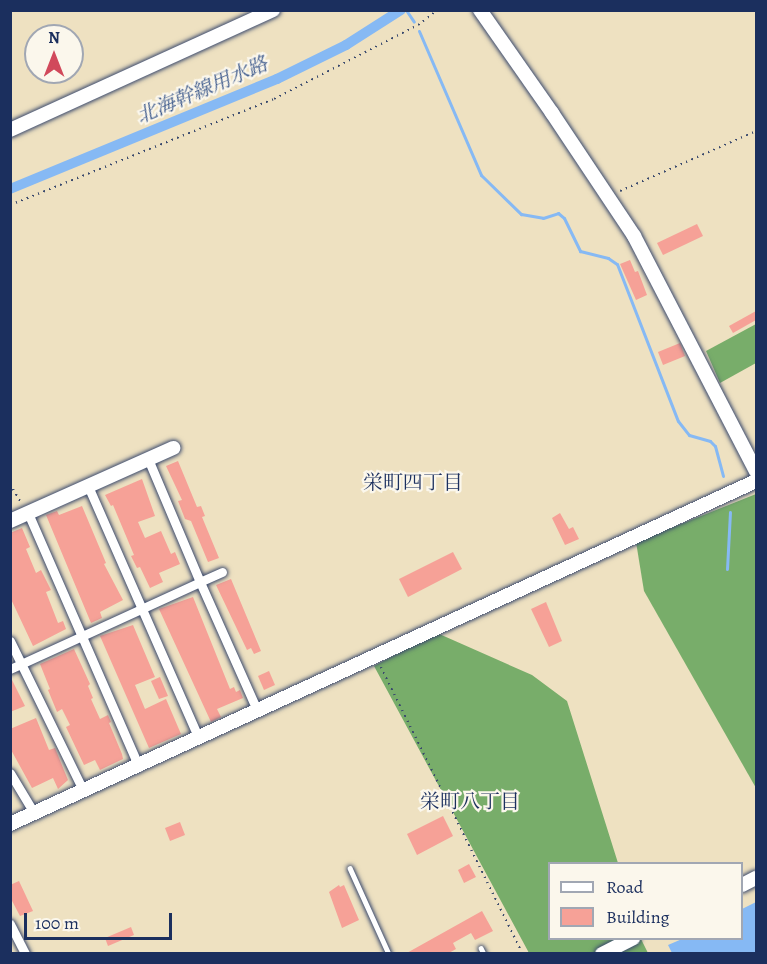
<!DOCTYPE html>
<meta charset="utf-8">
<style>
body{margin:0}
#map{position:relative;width:767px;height:964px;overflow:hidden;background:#eee1c1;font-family:Alegreya,"Noto Serif JP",serif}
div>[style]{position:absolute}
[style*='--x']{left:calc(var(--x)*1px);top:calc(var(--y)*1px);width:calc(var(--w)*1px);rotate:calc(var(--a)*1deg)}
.forest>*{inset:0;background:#78ad6a}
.water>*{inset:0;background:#86b9f4}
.stream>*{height:3px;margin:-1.5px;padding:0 1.5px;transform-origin:1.5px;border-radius:1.5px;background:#86b9f4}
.canal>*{height:10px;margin:-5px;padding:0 5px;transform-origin:5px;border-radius:5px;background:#86b9f4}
.building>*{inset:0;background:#f6a197}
.path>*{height:1.5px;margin-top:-0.75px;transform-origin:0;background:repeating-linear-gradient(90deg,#3b4a6d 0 1.5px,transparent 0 6px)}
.roads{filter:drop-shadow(0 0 2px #3b4a6d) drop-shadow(0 0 2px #3b4a6d)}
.lane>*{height:4.5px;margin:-2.25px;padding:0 2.25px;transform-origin:2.25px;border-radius:2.25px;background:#fff}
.street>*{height:9px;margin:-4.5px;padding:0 4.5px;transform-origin:4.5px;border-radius:4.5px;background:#fff}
.secondary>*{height:14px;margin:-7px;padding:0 7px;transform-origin:7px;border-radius:7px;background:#fff}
span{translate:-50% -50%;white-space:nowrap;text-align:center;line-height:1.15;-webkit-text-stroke:4.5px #fbf7ec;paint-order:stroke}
.water-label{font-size:20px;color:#3b588b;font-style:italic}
.neighbourhood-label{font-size:20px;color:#1b2f5e}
.frame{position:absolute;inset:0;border:12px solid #1b2f5e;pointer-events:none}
.legend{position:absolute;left:548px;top:862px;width:195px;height:78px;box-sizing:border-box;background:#fbf7ec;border:2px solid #a1a7b3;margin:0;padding:8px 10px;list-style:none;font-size:18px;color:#1b2f5e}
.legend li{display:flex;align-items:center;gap:12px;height:30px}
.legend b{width:30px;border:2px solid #a1a7b3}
.north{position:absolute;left:24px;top:24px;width:60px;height:60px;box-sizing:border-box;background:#fbf7ec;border:2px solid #a1a7b3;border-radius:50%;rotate:0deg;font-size:16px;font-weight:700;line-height:24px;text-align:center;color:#1b2f5e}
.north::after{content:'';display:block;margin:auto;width:21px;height:27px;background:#d1495b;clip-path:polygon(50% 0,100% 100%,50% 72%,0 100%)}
.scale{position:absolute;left:24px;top:913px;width:148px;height:27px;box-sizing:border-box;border:3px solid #1b2f5e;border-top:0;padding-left:8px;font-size:18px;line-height:21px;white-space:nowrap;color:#1b2f5e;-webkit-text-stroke:4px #fbf7ec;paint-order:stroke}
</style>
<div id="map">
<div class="forest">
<i style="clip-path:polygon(756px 324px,756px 363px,720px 383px,706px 351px)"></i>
<i style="clip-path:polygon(756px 494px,756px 788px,644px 591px,636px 542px)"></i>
<i style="clip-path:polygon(437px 633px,532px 675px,567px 701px,618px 863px,550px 864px,550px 938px,641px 939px,648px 953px,529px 953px,374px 666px)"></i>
</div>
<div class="water">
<i style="clip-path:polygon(756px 902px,756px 953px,672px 953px,668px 945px,682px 939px,742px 938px,742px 909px)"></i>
</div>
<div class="stream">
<i style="--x:406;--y:10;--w:14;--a:56"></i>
<i style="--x:419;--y:31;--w:157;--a:66.7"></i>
<i style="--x:481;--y:175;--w:56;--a:44.3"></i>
<i style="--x:521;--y:214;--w:22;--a:10"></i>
<i style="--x:543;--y:218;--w:16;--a:-18"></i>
<i style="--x:558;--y:213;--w:8;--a:40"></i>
<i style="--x:564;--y:218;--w:37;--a:64"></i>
<i style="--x:580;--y:251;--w:29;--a:14"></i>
<i style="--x:608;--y:258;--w:11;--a:34"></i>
<i style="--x:617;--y:264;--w:168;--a:68.8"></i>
<i style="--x:678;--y:421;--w:18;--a:52"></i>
<i style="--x:689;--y:435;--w:22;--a:16"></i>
<i style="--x:710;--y:441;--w:7;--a:45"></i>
<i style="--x:715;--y:446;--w:31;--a:75"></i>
<i style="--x:727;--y:569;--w:57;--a:-87"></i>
</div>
<div class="canal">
<i style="--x:10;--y:189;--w:289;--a:-22.4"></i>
<i style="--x:277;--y:79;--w:77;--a:-26.2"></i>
<i style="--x:346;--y:45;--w:65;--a:-32.5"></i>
</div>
<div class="building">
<i style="clip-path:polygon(697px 224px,703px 236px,663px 255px,657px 243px)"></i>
<i style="clip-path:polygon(630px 260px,635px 272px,638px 271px,647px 295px,636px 300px,620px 264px)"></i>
<i style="clip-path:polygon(756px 311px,756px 320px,733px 333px,729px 326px)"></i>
<i style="clip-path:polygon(680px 343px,685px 356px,663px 365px,658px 352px)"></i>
<i style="clip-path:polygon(178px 461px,197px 507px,201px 506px,205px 516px,202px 517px,219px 558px,208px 562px,191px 521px,185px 519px,178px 501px,182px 500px,166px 466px)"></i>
<i style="clip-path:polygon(142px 479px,155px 516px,138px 522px,145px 538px,161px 531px,171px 554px,175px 552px,180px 564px,159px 573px,163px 582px,150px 588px,140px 567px,137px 568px,131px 556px,134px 555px,113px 505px,111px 506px,105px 495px)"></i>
<i style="clip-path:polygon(82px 506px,106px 563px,104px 564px,123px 600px,100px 612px,102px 618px,91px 623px,46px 515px,57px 511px,59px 515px)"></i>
<i style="clip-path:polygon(560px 513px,569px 529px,573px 527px,579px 539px,565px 545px,552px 518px)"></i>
<i style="clip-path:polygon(22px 528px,30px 547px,26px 549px,36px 573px,41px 570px,51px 590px,46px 592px,58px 623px,63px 621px,66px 629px,33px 646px,10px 597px,10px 533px)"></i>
<i style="clip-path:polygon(453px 552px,462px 569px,408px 597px,399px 579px)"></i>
<i style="clip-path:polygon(231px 579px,261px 651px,254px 654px,251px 648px,247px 650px,216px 585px)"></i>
<i style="clip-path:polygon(193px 597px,230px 689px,234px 687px,236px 692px,240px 690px,243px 698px,217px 709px,221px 717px,211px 722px,159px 609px)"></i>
<i style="clip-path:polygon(546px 602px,562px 641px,549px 647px,531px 609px)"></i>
<i style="clip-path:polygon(133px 625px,155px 677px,135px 685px,145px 709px,166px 699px,181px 734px,149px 748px,100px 636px)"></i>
<i style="clip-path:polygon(74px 649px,90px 684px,88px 686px,93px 698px,91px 699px,100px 719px,108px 715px,111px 722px,109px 723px,122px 754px,123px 759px,100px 770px,95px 760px,84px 765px,66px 727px,70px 725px,62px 709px,57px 712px,48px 690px,50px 689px,40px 664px)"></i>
<i style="clip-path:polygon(269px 671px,275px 685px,264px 690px,258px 676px)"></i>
<i style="clip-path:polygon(10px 676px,25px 706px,10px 712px)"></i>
<i style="clip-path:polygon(160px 677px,168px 696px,159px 699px,151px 681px)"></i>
<i style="clip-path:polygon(36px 718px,49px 750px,55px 748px,68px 780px,58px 789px,53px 778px,32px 788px,10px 748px,10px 729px)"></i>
<i style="clip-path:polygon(443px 816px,453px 836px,417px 855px,407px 834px)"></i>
<i style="clip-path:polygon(180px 822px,185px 835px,170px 841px,165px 828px)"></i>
<i style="clip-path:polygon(469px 864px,476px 877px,464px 883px,458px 870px)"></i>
<i style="clip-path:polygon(19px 881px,33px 911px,20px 916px,10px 897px,10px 885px)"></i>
<i style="clip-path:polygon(339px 885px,340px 887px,344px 885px,359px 920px,342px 928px,329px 892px)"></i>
<i style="clip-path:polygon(482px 911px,493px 931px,475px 940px,471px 933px,453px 943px,456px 949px,447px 954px,405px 954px)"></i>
<i style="clip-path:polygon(131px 927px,134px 935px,108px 946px,105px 938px)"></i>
</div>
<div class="path">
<i style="--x:620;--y:191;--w:149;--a:-23.8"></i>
<i style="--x:10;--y:205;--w:284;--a:-21.9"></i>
<i style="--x:274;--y:99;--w:162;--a:-27.2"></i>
<i style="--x:418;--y:25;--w:24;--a:-38"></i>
<i style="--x:10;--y:484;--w:21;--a:59"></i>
<i style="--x:381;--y:667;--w:320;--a:63.7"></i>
</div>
<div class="roads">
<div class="lane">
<i style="--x:350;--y:868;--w:94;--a:65.6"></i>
<i style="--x:481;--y:948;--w:7;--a:63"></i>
</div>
<div class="street">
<i style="--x:88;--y:486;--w:276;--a:66.3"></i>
<i style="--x:28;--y:513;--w:277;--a:66.4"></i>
<i style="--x:222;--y:572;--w:24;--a:156"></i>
<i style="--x:200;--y:582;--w:142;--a:66"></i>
<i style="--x:10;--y:641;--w:168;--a:63.9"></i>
<i style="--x:10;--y:669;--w:209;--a:-24.6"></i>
<i style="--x:200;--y:582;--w:134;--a:-112.9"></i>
<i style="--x:10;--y:773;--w:47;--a:59"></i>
<i style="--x:10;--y:924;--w:34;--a:63"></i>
</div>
<div class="secondary">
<i style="--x:480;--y:10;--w:126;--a:55"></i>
<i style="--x:552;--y:113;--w:148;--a:56.3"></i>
<i style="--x:634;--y:236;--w:265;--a:62.6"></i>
<i style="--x:10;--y:130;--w:289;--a:-24.5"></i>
<i style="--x:10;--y:521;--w:179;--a:-24.1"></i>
<i style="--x:10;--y:824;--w:821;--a:-24.69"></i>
<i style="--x:742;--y:885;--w:16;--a:-27"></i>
<i style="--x:602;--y:954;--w:35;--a:-27"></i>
</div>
</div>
<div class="water-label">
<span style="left:202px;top:90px;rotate:-23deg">北海幹線用水路</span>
</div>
<div class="neighbourhood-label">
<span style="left:413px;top:482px">栄町四丁目</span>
<span style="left:470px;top:801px">栄町八丁目</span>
</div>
<div class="frame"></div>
<ul class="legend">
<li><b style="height:8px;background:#fff"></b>Road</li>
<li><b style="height:16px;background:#f6a197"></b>Building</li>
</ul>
<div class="north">N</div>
<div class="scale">100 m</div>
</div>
